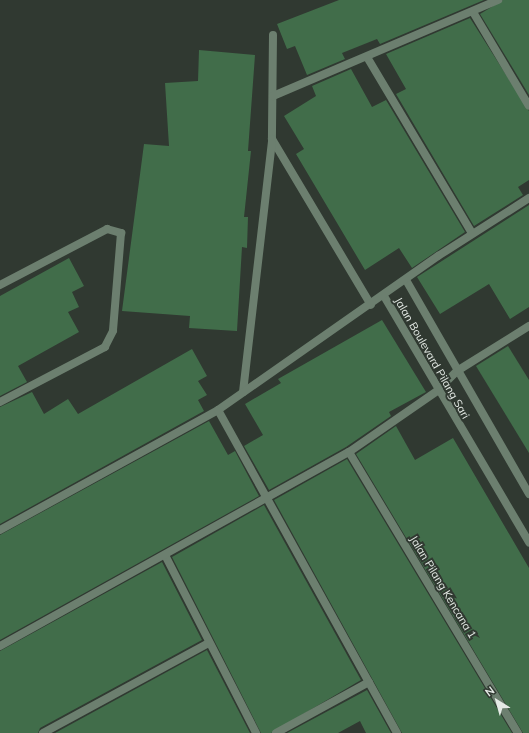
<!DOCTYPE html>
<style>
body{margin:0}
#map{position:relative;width:529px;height:733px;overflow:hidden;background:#303931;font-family:Mulish,sans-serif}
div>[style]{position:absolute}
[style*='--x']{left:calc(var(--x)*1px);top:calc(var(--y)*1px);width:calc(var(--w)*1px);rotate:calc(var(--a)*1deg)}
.building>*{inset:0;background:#416d4a}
.street>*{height:8px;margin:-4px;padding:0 4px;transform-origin:4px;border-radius:4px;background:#6c7f6f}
span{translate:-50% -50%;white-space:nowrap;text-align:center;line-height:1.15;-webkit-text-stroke:4px #303931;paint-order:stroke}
.street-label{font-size:11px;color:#e4eae5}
.north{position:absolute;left:477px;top:681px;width:40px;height:40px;-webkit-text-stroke:3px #303931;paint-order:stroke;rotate:323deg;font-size:11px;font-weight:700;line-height:16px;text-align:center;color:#e4eae5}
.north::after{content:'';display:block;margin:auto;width:14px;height:18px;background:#e4eae5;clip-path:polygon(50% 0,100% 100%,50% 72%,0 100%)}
</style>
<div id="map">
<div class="building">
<i style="clip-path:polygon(339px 0,484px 0,380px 44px,377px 39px,342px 53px,345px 59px,307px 75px,295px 46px,287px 49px,277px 24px)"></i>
<i style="clip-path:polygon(503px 0,529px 0,529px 95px,480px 14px)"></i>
<i style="clip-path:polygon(470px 18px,529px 111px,529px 180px,518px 187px,523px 195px,474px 226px,396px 94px,406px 89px,386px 54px)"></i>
<i style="clip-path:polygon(199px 50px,255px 55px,248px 151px,251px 151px,244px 217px,248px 217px,247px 248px,242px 247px,237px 331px,189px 328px,190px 316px,122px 311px,144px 144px,169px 146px,165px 83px,198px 81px)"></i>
<i style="clip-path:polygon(351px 69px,372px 107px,386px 100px,465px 232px,412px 268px,399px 248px,365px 270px,296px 154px,304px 149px,284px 116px,316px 96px,312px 86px)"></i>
<i style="clip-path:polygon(529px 205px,529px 307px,510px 319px,489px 284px,440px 314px,417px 277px)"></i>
<i style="clip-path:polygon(69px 258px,84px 286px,72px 292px,79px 307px,68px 312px,79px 332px,18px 366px,27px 382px,0 396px,0 296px)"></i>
<i style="clip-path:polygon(382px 320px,426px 392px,389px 412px,391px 416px,346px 447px,269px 490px,244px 446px,263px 435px,245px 404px,281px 383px,278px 379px)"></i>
<i style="clip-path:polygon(508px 346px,529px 380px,529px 453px,476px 366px)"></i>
<i style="clip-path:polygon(192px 349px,207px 376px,198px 381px,207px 395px,198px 400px,204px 411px,0 524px,0 407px,32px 392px,44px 414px,68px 399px,78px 414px)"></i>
<i style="clip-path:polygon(209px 421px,228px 455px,235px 451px,259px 496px,0 640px,0 535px)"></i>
<i style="clip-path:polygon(396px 426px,415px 460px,453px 438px,529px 568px,529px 733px,523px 733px,356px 454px)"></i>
<i style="clip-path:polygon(347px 459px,512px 733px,402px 733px,274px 500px)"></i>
<i style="clip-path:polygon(264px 505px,361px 680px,271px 733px,261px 733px,172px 557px)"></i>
<i style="clip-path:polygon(162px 562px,202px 640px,40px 728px,38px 733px,0 733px,0 651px)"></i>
<i style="clip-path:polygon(207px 650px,250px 733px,55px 733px)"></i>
<i style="clip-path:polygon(367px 690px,391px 733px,366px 733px,360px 721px,338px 733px,287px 733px)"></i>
</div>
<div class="street">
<i style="--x:473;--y:12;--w:109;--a:59.2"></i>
<i style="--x:273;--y:35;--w:104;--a:90.6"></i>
<i style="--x:272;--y:139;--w:193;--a:59.2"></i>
<i style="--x:367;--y:57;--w:205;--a:59.2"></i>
<i style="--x:273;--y:96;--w:245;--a:-23.1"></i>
<i style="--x:406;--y:280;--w:247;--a:60.1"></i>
<i style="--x:0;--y:285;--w:121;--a:-27.6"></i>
<i style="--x:107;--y:229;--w:15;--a:16"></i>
<i style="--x:121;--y:233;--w:98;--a:94.7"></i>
<i style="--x:113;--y:331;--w:18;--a:117"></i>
<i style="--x:105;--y:347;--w:119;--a:152.4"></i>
<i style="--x:384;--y:296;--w:286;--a:59.5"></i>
<i style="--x:243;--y:392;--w:254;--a:-83.4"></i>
<i style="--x:218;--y:410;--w:369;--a:61"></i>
<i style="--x:349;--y:452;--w:328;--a:59"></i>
<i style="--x:0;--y:530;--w:249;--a:-28.8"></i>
<i style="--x:218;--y:410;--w:269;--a:-35"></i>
<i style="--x:438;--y:256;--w:108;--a:-32.5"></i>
<i style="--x:165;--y:555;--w:200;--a:62.9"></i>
<i style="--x:0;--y:646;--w:399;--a:-29.1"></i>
<i style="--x:349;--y:452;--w:107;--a:-34.7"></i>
<i style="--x:437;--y:391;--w:28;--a:-45"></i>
<i style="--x:457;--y:371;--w:85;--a:-32"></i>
<i style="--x:43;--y:733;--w:189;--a:-28.5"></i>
<i style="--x:276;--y:733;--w:106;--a:-28.7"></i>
</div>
<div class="street-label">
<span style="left:432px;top:358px;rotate:60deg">Jalan Boulevard Pilang Sari</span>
<span style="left:443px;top:587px;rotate:59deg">Jalan Pilang Kencana 1</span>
</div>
<div class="north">N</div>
</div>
